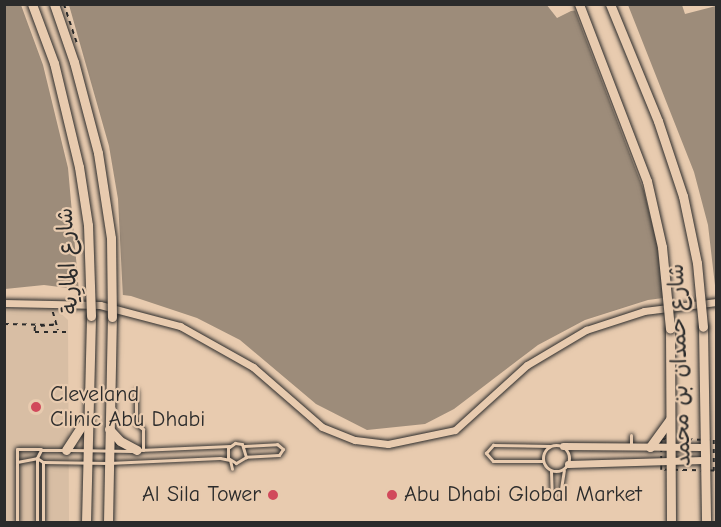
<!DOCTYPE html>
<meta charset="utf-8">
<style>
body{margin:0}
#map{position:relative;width:721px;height:527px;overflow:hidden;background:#e8cbaf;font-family:"Comic Neue","Playpen Sans Arabic",sans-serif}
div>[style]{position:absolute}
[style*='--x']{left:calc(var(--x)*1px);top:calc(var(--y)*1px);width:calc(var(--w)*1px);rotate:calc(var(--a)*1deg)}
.built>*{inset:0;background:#d8bea4}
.water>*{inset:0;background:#9d8c7a}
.pier>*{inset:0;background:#e8cbaf}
.path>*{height:1.5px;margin-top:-0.75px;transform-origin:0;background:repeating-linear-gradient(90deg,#2b2b2b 0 4.5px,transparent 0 9px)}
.roads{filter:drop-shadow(0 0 2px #2b2b2b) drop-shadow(0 0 2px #2b2b2b)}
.lane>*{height:3px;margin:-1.5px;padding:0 1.5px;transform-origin:1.5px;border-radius:1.5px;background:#e8cbaf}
.lane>.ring{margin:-1.5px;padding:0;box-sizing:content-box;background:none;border:3px solid #e8cbaf;border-radius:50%}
.street>*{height:7px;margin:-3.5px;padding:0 3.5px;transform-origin:3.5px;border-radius:3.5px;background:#e8cbaf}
.secondary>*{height:9px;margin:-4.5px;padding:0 4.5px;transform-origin:4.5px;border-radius:4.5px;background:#e8cbaf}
.path-bridge>*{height:1.5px;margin-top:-0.75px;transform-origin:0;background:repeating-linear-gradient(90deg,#2b2b2b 0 4.5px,transparent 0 9px)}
.bridges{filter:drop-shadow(0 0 2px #2b2b2b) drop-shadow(0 0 2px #2b2b2b)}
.secondary-bridge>*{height:9px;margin:-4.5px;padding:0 4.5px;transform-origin:4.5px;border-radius:4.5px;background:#e8cbaf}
.dots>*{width:16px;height:16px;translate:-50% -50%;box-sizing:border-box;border:3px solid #e8cbaf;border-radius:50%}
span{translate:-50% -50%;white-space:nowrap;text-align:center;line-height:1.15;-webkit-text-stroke:4.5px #e8cbaf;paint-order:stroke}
.street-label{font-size:22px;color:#2b2b2b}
.poi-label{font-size:22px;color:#2b2b2b}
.left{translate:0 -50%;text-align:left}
.right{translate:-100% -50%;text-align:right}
.frame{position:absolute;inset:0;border:6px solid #2b2b2b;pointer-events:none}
</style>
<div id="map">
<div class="built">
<i style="clip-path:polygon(56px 309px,68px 320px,69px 522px,5px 522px,4px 310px)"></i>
</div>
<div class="water">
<i style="clip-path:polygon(546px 4px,557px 18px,571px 11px,627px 5px,682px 5px,685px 14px,716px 6px,716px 291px,648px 300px,585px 320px,538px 345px,454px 409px,425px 424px,367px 430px,316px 404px,240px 340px,197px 318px,131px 296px,44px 285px,5px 289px,5px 5px)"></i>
</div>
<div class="pier">
<i style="clip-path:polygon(21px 5px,69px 5px,109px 146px,118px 199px,123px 298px,79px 292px,68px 168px,43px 65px)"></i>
<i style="clip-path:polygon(628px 5px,694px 172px,708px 225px,716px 294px,664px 300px,657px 244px,644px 191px,574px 8px)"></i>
</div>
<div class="path">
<i style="--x:53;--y:312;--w:19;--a:74"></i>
<i style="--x:4;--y:324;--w:50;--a:1.1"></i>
<i style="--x:54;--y:325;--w:19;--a:174"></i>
<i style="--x:35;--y:327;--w:5;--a:90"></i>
<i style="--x:35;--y:332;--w:33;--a:0"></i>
<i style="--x:661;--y:439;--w:53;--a:1.1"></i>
<i style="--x:714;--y:440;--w:31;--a:90"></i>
<i style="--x:714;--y:471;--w:53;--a:-178.9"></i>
<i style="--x:661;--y:470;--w:31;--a:-90"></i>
</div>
<div class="roads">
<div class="lane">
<i style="--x:136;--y:390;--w:34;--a:90"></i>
<i style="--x:136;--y:424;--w:9;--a:36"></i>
<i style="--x:143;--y:429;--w:21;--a:90"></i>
<i class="ring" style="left:543px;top:445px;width:23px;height:23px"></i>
<i style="--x:244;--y:446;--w:33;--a:-3"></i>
<i style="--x:277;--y:444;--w:8;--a:40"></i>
<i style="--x:283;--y:449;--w:7;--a:124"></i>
<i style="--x:279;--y:455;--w:33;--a:177"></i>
<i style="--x:246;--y:457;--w:12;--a:149"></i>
<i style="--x:236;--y:463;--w:9;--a:-148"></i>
<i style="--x:228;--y:458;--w:10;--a:-90"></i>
<i style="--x:228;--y:448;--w:9;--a:-36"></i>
<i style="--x:235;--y:443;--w:7;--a:8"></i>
<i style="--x:242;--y:444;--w:14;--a:73"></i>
<i style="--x:631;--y:446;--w:11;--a:-90"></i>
<i style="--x:63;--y:450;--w:22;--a:180"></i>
<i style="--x:41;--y:450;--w:9;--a:117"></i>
<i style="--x:37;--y:458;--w:7;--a:34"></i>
<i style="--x:43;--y:462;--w:65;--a:0.9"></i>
<i style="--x:108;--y:463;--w:112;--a:-2.6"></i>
<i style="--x:220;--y:458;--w:10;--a:11"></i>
<i style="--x:230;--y:460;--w:9;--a:77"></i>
<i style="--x:70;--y:450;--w:62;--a:0.9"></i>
<i style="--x:139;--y:450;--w:91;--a:-2.5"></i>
<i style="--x:543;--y:461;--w:50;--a:180"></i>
<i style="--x:493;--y:461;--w:11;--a:-131"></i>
<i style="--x:486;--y:453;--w:11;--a:-49"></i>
<i style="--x:493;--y:445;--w:57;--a:1"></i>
<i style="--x:17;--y:462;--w:20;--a:-11"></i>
<i style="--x:37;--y:458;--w:64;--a:90"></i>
<i style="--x:43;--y:462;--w:60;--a:90"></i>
<i style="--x:551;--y:471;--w:24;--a:88"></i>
<i style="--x:560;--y:495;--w:25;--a:-81"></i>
<i style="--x:17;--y:522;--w:73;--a:-90"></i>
<i style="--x:17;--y:449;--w:24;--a:0"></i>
</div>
<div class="street">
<i style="--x:4;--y:303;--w:96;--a:1.2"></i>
<i style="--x:100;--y:305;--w:83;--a:14.7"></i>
<i style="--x:180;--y:326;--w:84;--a:29.3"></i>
<i style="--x:253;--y:367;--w:91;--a:41"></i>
<i style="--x:322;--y:427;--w:35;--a:22"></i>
<i style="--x:355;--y:440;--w:33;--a:7"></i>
<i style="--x:388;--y:444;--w:68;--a:-11.8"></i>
<i style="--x:455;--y:430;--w:97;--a:-42.1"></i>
<i style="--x:527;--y:365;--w:69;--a:-30.7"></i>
<i style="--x:586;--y:330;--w:61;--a:-18.1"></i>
<i style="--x:644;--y:311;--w:73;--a:-7.1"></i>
<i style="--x:563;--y:446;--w:139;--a:0.4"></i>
<i style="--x:568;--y:464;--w:135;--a:-1.7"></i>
</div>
<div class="secondary">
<i style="--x:703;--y:327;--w:195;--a:89.1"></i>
<i style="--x:670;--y:329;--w:193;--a:89.7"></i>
<i style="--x:109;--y:429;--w:16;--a:47"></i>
<i style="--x:120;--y:441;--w:19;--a:28"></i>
<i style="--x:650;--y:447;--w:34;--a:-54"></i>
<i style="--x:66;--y:450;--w:35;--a:-57"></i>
<i style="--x:86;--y:522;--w:206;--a:-88.6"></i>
<i style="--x:108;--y:522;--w:205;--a:-88.9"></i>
</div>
</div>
<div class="path-bridge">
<i style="--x:64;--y:4;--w:41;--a:71.6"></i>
</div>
<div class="bridges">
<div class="secondary-bridge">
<i style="--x:32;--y:4;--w:63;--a:69.6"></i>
<i style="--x:54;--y:63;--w:107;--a:76.5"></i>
<i style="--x:79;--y:167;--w:59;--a:81.2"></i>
<i style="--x:88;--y:225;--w:91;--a:88.1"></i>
<i style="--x:54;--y:4;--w:61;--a:71"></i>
<i style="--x:74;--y:62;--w:94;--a:75.2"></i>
<i style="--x:98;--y:153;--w:86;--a:81.3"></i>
<i style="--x:111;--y:238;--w:79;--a:89.3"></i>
<i style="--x:579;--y:4;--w:190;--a:69"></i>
<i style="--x:647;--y:181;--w:68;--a:77.2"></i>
<i style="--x:662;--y:247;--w:82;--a:84.4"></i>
<i style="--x:610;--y:4;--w:126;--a:67.7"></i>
<i style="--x:658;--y:121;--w:79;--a:71.6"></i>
<i style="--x:683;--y:196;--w:68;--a:78.2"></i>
<i style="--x:697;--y:263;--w:64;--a:84.6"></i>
</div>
</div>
<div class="dots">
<i style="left:36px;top:407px;background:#d1495b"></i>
<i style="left:273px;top:495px;background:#d1495b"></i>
<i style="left:392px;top:495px;background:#d1495b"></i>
</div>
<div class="street-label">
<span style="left:68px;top:261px;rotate:-93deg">شارع المارِية</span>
<span style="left:680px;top:365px;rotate:-92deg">شارع حمدان بن محمد</span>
</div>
<div class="poi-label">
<span class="left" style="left:50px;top:407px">Cleveland<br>Clinic Abu Dhabi</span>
<span class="right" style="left:261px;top:495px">Al Sila Tower</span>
<span class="left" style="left:404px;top:495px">Abu Dhabi Global Market</span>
</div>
<div class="frame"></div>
</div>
